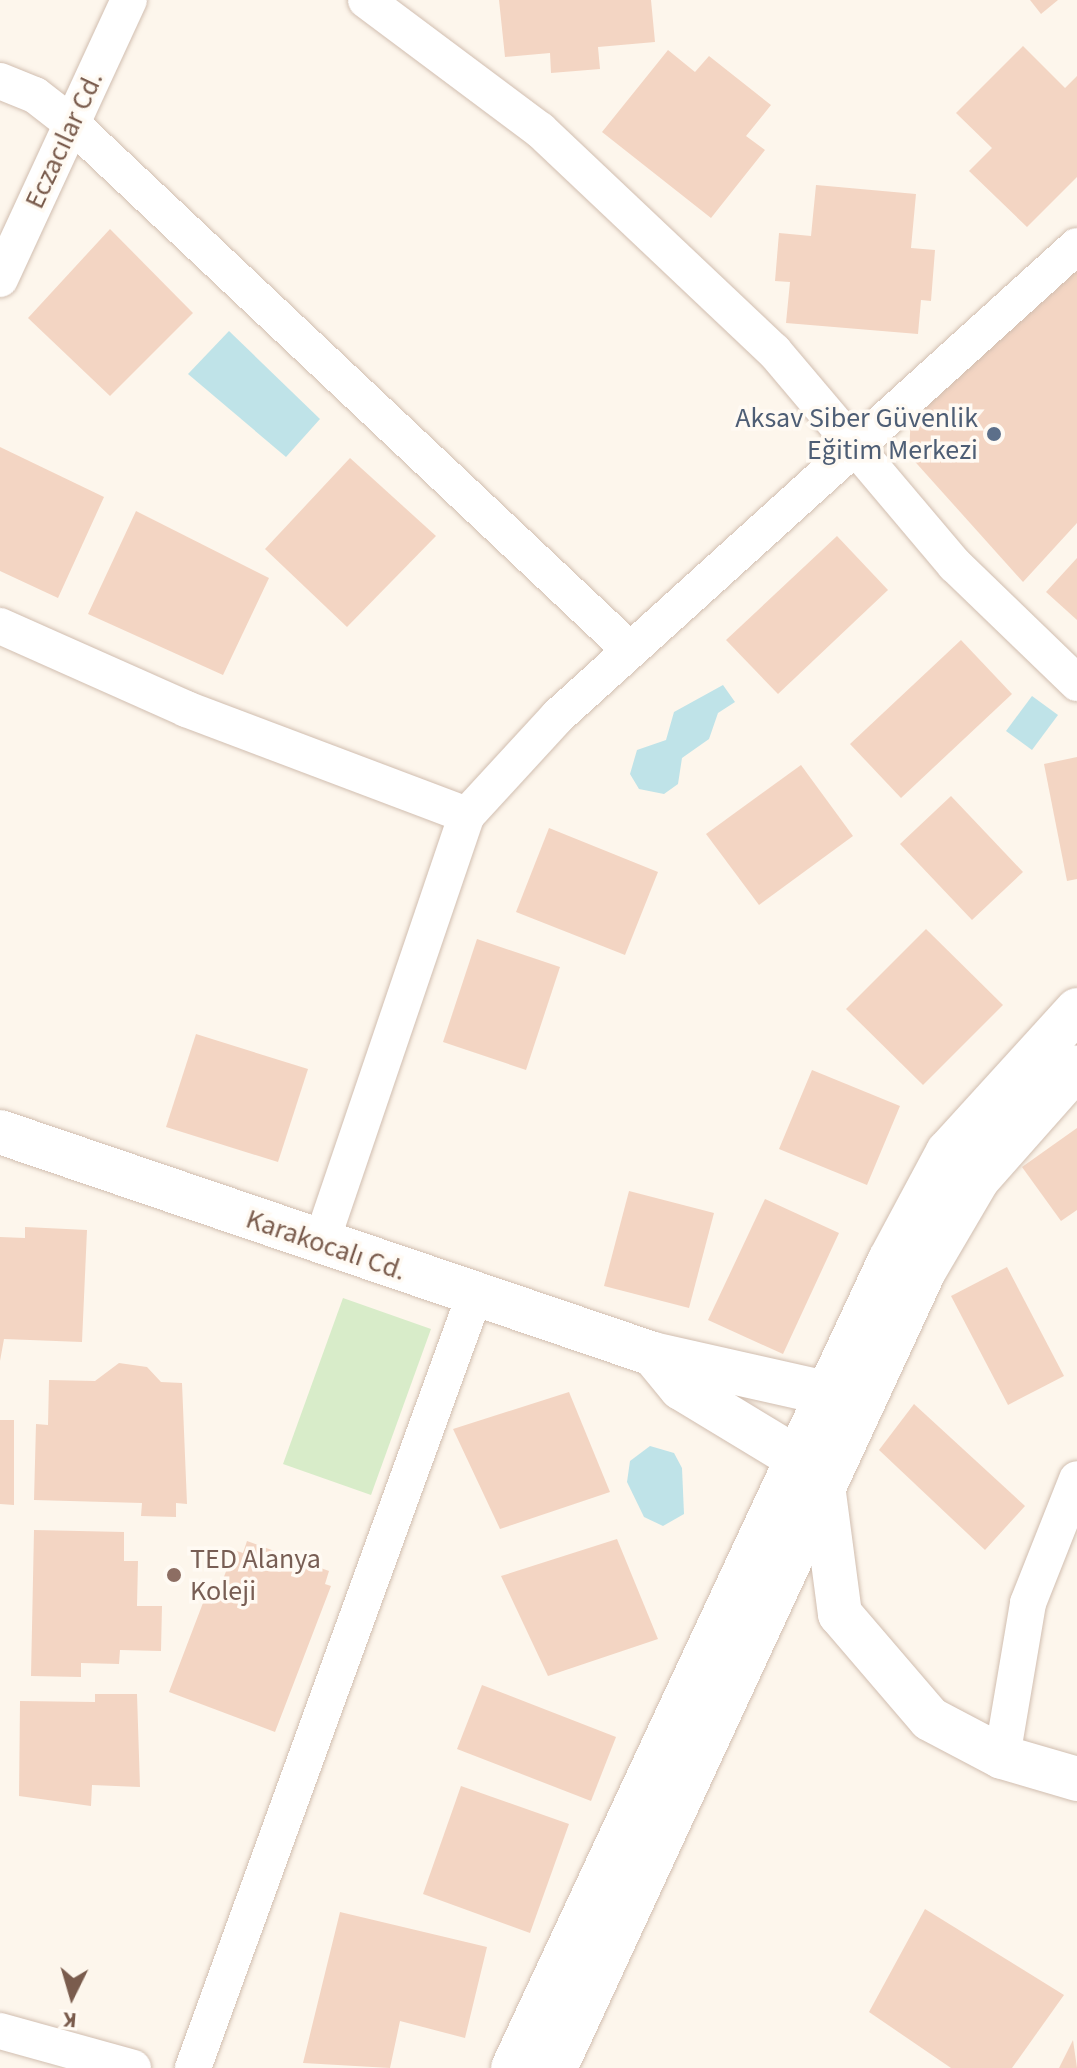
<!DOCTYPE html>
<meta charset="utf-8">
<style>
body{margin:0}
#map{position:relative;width:1077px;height:2068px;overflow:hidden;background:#fdf6ec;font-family:"Source Sans 3",sans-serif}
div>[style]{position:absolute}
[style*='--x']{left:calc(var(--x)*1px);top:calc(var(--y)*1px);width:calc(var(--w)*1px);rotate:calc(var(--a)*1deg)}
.green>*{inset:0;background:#d8ecc9}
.water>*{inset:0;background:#bfe3e8}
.building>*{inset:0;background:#f3d5c3}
.roads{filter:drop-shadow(0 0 2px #d1beb0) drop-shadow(0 0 2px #d1beb0)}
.minor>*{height:36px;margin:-18px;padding:0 18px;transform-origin:18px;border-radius:18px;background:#fff}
.tertiary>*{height:44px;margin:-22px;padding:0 22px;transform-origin:22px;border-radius:22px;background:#fff}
.dots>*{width:22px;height:22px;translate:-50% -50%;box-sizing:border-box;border:4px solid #fffaf3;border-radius:50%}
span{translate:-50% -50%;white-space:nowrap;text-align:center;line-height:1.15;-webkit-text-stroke:7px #fffaf3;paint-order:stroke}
.street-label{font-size:28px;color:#7a5c4d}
.service-label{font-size:28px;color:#4e5e75}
.right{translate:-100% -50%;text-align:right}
.education-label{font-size:28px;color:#785e54}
.left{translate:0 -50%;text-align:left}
.north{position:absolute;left:32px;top:1956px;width:80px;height:80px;-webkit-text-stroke:6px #fffaf3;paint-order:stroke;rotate:185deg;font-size:22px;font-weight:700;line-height:32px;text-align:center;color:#7a5c4d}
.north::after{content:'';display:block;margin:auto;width:28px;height:36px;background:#7a5c4d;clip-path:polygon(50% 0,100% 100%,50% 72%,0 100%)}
</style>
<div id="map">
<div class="green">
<i style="clip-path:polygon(343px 1298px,431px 1329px,371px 1495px,283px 1464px)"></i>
</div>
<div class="water">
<i style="clip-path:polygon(229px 331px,320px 419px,286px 457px,188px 374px)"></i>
<i style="clip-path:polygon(723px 685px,735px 702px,718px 713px,709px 739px,682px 758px,678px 784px,664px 794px,639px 789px,630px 774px,637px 750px,666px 740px,674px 712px)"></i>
<i style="clip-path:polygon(1032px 696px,1058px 715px,1032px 750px,1006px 731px)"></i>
<i style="clip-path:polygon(650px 1446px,674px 1453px,682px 1468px,684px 1514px,663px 1526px,644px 1517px,627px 1482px,630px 1461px)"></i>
</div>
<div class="building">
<i style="clip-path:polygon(499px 0,651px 0,655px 42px,598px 47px,600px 69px,551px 73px,550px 53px,505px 57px)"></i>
<i style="clip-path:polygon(1030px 0,1058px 0,1041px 14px)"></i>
<i style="clip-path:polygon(1023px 46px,1065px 88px,1077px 76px,1077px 177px,1027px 227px,969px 171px,992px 148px,956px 113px)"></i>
<i style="clip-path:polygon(668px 50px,695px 72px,709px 56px,771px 105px,746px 136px,765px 150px,711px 218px,602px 132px)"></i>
<i style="clip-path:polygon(816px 185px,916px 194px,911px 248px,935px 250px,931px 301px,921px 300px,918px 334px,786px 323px,790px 282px,775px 281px,779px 233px,811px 236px)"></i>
<i style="clip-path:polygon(110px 229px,193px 313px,110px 396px,28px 318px)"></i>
<i style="clip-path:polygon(1077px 259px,1077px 523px,1023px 582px,909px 455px,911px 413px)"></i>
<i style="clip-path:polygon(0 447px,104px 497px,58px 598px,0 571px)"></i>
<i style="clip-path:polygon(350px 458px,436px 536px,347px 627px,265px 549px)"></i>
<i style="clip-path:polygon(136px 511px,269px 578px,223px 675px,88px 614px)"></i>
<i style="clip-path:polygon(837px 536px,888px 590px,778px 694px,726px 640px)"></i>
<i style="clip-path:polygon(1077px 558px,1077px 620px,1046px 592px)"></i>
<i style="clip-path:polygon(961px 640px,1012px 694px,901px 798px,850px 744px)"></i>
<i style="clip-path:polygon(1077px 757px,1077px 879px,1067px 881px,1044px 764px)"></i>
<i style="clip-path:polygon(801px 765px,853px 836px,759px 905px,706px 834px)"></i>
<i style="clip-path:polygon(951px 796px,1023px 872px,972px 920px,900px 844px)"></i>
<i style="clip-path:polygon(549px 828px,658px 872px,625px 955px,516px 912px)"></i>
<i style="clip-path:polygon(926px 929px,1003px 1005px,923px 1085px,846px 1009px)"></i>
<i style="clip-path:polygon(477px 939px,560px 967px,526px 1070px,443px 1042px)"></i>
<i style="clip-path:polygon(196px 1034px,308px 1069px,278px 1162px,166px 1127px)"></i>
<i style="clip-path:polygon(812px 1070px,900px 1106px,867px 1185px,779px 1149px)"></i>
<i style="clip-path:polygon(1077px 1128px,1077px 1210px,1061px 1221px,1022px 1167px)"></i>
<i style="clip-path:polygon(629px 1191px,714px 1213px,689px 1308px,604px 1286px)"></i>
<i style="clip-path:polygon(765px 1199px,839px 1233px,783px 1354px,708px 1320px)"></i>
<i style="clip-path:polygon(25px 1227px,87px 1230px,82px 1342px,4px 1339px,0 1361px,0 1237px,25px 1238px)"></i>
<i style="clip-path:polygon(1007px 1267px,1064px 1376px,1008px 1405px,951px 1296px)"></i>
<i style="clip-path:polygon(119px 1363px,147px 1367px,161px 1382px,182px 1383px,187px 1504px,176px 1503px,176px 1517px,141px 1516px,142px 1503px,34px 1500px,36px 1424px,48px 1425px,49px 1380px,95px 1381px)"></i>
<i style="clip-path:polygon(569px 1392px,610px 1492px,500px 1529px,453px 1429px)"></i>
<i style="clip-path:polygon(914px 1404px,1025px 1506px,985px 1550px,879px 1450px)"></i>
<i style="clip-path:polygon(0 1420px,14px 1420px,14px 1505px,0 1504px)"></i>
<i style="clip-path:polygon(34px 1530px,124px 1532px,124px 1561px,138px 1561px,137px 1606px,162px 1606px,161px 1651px,120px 1650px,119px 1664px,81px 1663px,81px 1677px,31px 1676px)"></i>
<i style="clip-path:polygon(617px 1539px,658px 1639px,548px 1676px,501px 1576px)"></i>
<i style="clip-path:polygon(247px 1541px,329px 1571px,325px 1584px,331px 1586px,275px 1732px,169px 1692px,206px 1595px,216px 1598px,234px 1550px,243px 1553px)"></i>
<i style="clip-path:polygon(482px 1685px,616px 1737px,591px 1801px,457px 1749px)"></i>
<i style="clip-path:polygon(95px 1694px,137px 1694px,140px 1787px,92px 1785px,91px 1806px,19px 1796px,20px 1701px,95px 1702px)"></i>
<i style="clip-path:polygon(461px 1786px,569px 1824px,530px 1933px,423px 1894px)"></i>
<i style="clip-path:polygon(925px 1909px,1064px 1995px,1012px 2068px,951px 2068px,869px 2012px)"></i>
<i style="clip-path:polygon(340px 1912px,487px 1947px,465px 2038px,400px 2021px,390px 2068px,303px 2063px)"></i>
<i style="clip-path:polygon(1073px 2040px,1077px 2068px,1059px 2068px)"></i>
</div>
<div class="roads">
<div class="minor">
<i style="--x:366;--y:0;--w:217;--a:36.8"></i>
<i style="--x:540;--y:130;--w:322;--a:43.4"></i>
<i style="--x:774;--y:351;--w:280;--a:49.8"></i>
<i style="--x:955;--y:565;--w:170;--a:44"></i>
<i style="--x:0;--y:81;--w:38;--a:22"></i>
<i style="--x:35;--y:95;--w:46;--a:37.9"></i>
<i style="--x:71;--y:123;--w:768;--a:43.31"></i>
<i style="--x:0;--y:279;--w:307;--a:-65.2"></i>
<i style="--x:0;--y:626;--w:204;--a:24"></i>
<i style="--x:186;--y:709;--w:300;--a:20.7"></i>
<i style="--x:321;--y:1243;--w:452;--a:-71.2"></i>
<i style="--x:467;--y:815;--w:134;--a:-47.4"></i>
<i style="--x:558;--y:716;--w:700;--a:-42.16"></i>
<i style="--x:1002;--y:1757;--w:156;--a:-80.4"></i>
<i style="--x:1028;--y:1603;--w:133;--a:-68.4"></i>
<i style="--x:0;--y:2031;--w:138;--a:15.5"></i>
<i style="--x:193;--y:2068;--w:821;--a:-69.98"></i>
</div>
<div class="tertiary">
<i style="--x:0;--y:1132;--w:690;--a:18.78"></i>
<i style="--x:849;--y:1415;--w:28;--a:-132"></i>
<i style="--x:830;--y:1394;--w:181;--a:-167.3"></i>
<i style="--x:653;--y:1354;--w:44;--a:50.5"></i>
<i style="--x:681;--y:1388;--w:139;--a:31.2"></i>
<i style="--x:800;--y:1460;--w:41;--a:54"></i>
<i style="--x:824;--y:1493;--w:122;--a:82.5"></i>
<i style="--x:840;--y:1614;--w:138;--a:49.4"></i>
<i style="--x:930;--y:1719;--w:81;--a:27.8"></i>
<i style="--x:1002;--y:1757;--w:78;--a:16.3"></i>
<i style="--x:513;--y:2068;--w:892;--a:-64.99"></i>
<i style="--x:890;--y:1260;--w:123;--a:-61.8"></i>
<i style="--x:948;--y:1152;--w:192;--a:-47.7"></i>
<i style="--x:555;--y:2068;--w:878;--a:-65.16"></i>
<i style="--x:924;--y:1271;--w:107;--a:-59.6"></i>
<i style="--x:978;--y:1179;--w:149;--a:-48.5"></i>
</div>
</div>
<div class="dots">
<i style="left:994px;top:434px;background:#5c6f8a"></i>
<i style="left:174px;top:1575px;background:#8d6e63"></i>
</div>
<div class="street-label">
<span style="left:64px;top:140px;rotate:-65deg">Eczacılar Cd.</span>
<span style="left:326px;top:1245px;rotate:19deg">Karakocalı Cd.</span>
</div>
<div class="service-label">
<span class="right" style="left:978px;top:434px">Aksav Siber Güvenlik<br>Eğitim Merkezi</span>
</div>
<div class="education-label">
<span class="left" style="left:190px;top:1575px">TED Alanya<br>Koleji</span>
</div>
<div class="north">K</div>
</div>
